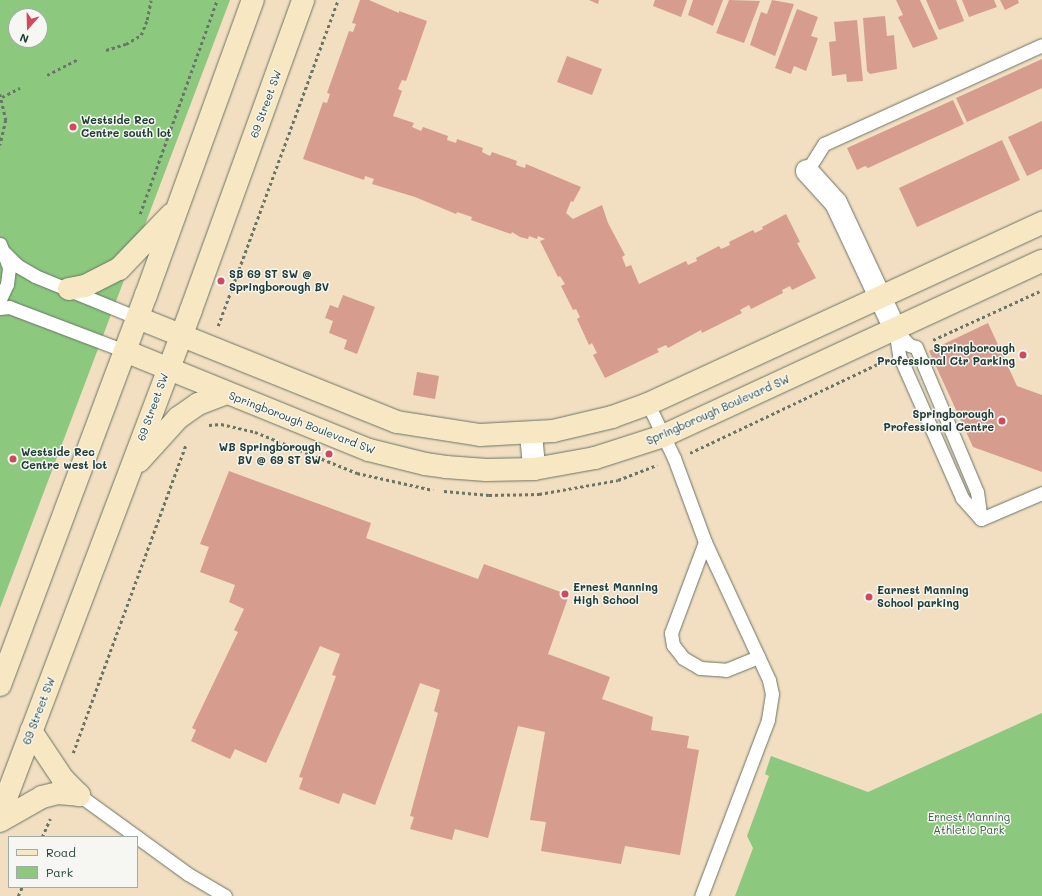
<!DOCTYPE html>
<style>
body{margin:0}
#map{position:relative;width:1042px;height:896px;overflow:hidden;background:#f2dec1;font-family:Mali,sans-serif}
div>[style]{position:absolute}
[style*='--x']{left:calc(var(--x)*1px);top:calc(var(--y)*1px);width:calc(var(--w)*1px);rotate:calc(var(--a)*1deg)}
.green>*{inset:0;background:#8cc97f}
.building>*{inset:0;background:#d69d8f}
.path>*{height:2.5px;margin-top:-1.25px;transform-origin:0;background:repeating-linear-gradient(90deg,#697565 0 3px,transparent 0 6px)}
.roads{filter:drop-shadow(0 0 1px #697565) drop-shadow(0 0 1px #697565)}
.lane>*{height:13px;margin:-6.5px;padding:0 6.5px;transform-origin:6.5px;border-radius:6.5px;background:#fff}
.street>*{height:22px;margin:-11px;padding:0 11px;transform-origin:11px;border-radius:11px;background:#fff}
.secondary>*{height:22px;margin:-11px;padding:0 11px;transform-origin:11px;border-radius:11px;background:#f8e7c3}
.dots>*{width:11px;height:11px;translate:-50% -50%;box-sizing:border-box;border:2px solid #f6f6f2;border-radius:50%}
span{translate:-50% -50%;white-space:nowrap;text-align:center;line-height:1.15;-webkit-text-stroke:3px #f6f6f2;paint-order:stroke}
.street-label{font-size:11px;color:#1f3d34}
.poi-label{font-size:11px;color:#1f3d34;font-weight:700}
.left{translate:0 -50%;text-align:left}
.right{translate:-100% -50%;text-align:right}
.park-label{font-size:11px;color:#3a6047}
.legend{position:absolute;left:8px;top:836px;width:130px;height:52px;box-sizing:border-box;background:#f6f6f2;border:1px solid #a0aca6;margin:0;padding:5px 7px;list-style:none;font-size:12px;color:#1f3d34}
.legend li{display:flex;align-items:center;gap:8px;height:20px}
.legend b{width:20px;border:1px solid #a0aca6}
.north{position:absolute;left:8px;top:8px;width:40px;height:40px;box-sizing:border-box;background:#f6f6f2;border:1px solid #a0aca6;border-radius:50%;rotate:200deg;font-size:11px;font-weight:700;line-height:16px;text-align:center;color:#1f3d34}
.north::after{content:'';display:block;margin:auto;width:14px;height:18px;background:#d1495b;clip-path:polygon(50% 0,100% 100%,50% 72%,0 100%)}
</style>
<div id="map">
<div class="green">
<i style="clip-path:polygon(evenodd,0 0,230px 0,0 608px,0 0,16px 16px,40px 16px,40px 40px,16px 40px,16px 16px)"></i>
<i style="clip-path:polygon(1042px 713px,1042px 896px,735px 896px,753px 848px,747px 836px,769px 776px,765px 774px,771px 756px,868px 792px)"></i>
</div>
<div class="building">
<i style="clip-path:polygon(360px 0,369px 0,399px 13px,399px 11px,427px 21px,406px 81px,402px 80px,398px 89px,402px 91px,393px 116px,414px 123px,412px 127px,421px 131px,423px 127px,448px 136px,447px 140px,456px 143px,457px 139px,483px 148px,482px 152px,490px 156px,492px 152px,517px 161px,516px 165px,525px 168px,526px 164px,581px 187px,573px 202px,571px 201px,566px 213px,573px 219px,602px 205px,608px 223px,625px 255px,622px 257px,626px 267px,631px 265px,639px 284px,686px 261px,688px 265px,697px 261px,696px 258px,719px 246px,721px 249px,730px 245px,729px 242px,753px 230px,755px 233px,763px 229px,762px 227px,786px 214px,800px 242px,797px 243px,816px 278px,792px 290px,790px 286px,782px 290px,783px 293px,751px 309px,749px 305px,740px 310px,742px 313px,702px 333px,701px 330px,668px 348px,666px 345px,657px 349px,659px 352px,605px 378px,593px 355px,597px 353px,592px 343px,589px 345px,577px 319px,580px 317px,576px 309px,573px 310px,561px 286px,565px 284px,560px 276px,558px 277px,540px 241px,545px 239px,538px 236px,537px 239px,529px 236px,528px 239px,520px 237px,512px 232px,511px 234px,471px 220px,472px 217px,457px 212px,456px 214px,415px 197px,372px 184px,374px 179px,365px 176px,364px 180px,303px 159px,323px 102px,327px 103px,330px 94px,327px 93px,349px 31px,353px 32px,356px 24px,352px 23px)"></i>
<i style="clip-path:polygon(589px 0,599px 0,598px 4px)"></i>
<i style="clip-path:polygon(655px 0,687px 0,681px 17px,653px 6px)"></i>
<i style="clip-path:polygon(693px 0,723px 0,713px 26px,688px 15px)"></i>
<i style="clip-path:polygon(729px 0,760px 1px,744px 43px,716px 33px)"></i>
<i style="clip-path:polygon(772px 0,794px 4px,775px 56px,750px 45px,761px 12px,767px 14px)"></i>
<i style="clip-path:polygon(896px 0,920px 0,938px 39px,913px 48px,898px 17px,903px 15px)"></i>
<i style="clip-path:polygon(926px 0,956px 0,964px 21px,939px 30px)"></i>
<i style="clip-path:polygon(962px 0,994px 0,997px 7px,969px 17px)"></i>
<i style="clip-path:polygon(1000px 0,1018px 0,1019px 3px,1005px 10px)"></i>
<i style="clip-path:polygon(797px 9px,818px 17px,811px 36px,818px 38px,806px 71px,794px 66px,791px 74px,775px 68px)"></i>
<i style="clip-path:polygon(885px 16px,887px 36px,894px 35px,897px 69px,870px 74px,867px 71px,863px 18px)"></i>
<i style="clip-path:polygon(857px 20px,863px 81px,847px 82px,846px 74px,832px 76px,829px 42px,836px 41px,834px 22px)"></i>
<i style="clip-path:polygon(567px 56px,602px 69px,592px 95px,557px 82px)"></i>
<i style="clip-path:polygon(1042px 59px,1042px 88px,967px 122px,956px 98px)"></i>
<i style="clip-path:polygon(953px 100px,964px 124px,868px 168px,865px 166px,857px 170px,847px 148px)"></i>
<i style="clip-path:polygon(1042px 121px,1042px 169px,1027px 176px,1008px 137px)"></i>
<i style="clip-path:polygon(1002px 140px,1020px 180px,917px 227px,899px 188px)"></i>
<i style="clip-path:polygon(343px 295px,375px 307px,357px 354px,344px 349px,347px 340px,329px 333px,333px 321px,325px 318px,330px 305px,338px 308px)"></i>
<i style="clip-path:polygon(988px 323px,1017px 386px,1042px 395px,1042px 472px,973px 447px,929px 351px)"></i>
<i style="clip-path:polygon(417px 372px,439px 376px,435px 399px,413px 395px)"></i>
<i style="clip-path:polygon(229px 471px,371px 523px,366px 538px,478px 579px,484px 564px,569px 595px,548px 654px,610px 677px,602px 699px,653px 717px,651px 730px,689px 736px,687px 748px,699px 750px,680px 855px,625px 846px,621px 864px,541px 851px,546px 822px,530px 820px,545px 732px,518px 726px,488px 838px,455px 829px,452px 840px,410px 829px,414px 817px,410px 816px,438px 713px,434px 711px,440px 690px,420px 683px,375px 805px,343px 793px,339px 804px,299px 789px,303px 778px,299px 777px,336px 676px,332px 675px,340px 654px,320px 646px,266px 763px,235px 749px,230px 759px,191px 741px,196px 730px,192px 728px,238px 632px,234px 630px,244px 609px,229px 602px,235px 585px,200px 572px,209px 547px,200px 544px)"></i>
</div>
<div class="path">
<i style="--x:106;--y:50;--w:21;--a:-17"></i>
<i style="--x:126;--y:44;--w:17;--a:-31"></i>
<i style="--x:141;--y:35;--w:16;--a:-68"></i>
<i style="--x:147;--y:20;--w:20;--a:-79"></i>
<i style="--x:47;--y:75;--w:34;--a:-27"></i>
<i style="--x:0;--y:94;--w:27;--a:77"></i>
<i style="--x:6;--y:120;--w:26;--a:103"></i>
<i style="--x:2;--y:97;--w:20;--a:-27"></i>
<i style="--x:140;--y:214;--w:227;--a:-70.2"></i>
<i style="--x:218;--y:326;--w:347;--a:-69.8"></i>
<i style="--x:933;--y:340;--w:120;--a:-24.6"></i>
<i style="--x:209;--y:425;--w:12;--a:-5"></i>
<i style="--x:221;--y:424;--w:35;--a:13"></i>
<i style="--x:255;--y:432;--w:110;--a:21.9"></i>
<i style="--x:357;--y:473;--w:78;--a:12.6"></i>
<i style="--x:690;--y:453;--w:212;--a:-25.4"></i>
<i style="--x:444;--y:491;--w:45;--a:5.1"></i>
<i style="--x:489;--y:495;--w:50;--a:-1.1"></i>
<i style="--x:539;--y:494;--w:80;--a:-10"></i>
<i style="--x:618;--y:480;--w:42;--a:-21"></i>
<i style="--x:73;--y:753;--w:329;--a:-69.9"></i>
<i style="--x:42;--y:837;--w:20;--a:-66"></i>
<i style="--x:18;--y:896;--w:10;--a:-66"></i>
</div>
<div class="roads">
<div class="lane">
<i style="--x:807;--y:171;--w:32;--a:-58"></i>
<i style="--x:824;--y:144;--w:239;--a:-24.4"></i>
<i style="--x:0;--y:244;--w:26;--a:69"></i>
<i style="--x:9;--y:268;--w:16;--a:97"></i>
<i style="--x:7;--y:284;--w:17;--a:115"></i>
<i style="--x:5;--y:253;--w:18;--a:45"></i>
<i style="--x:18;--y:266;--w:20;--a:30"></i>
<i style="--x:35;--y:276;--w:111;--a:22.2"></i>
<i style="--x:0;--y:308;--w:9;--a:-6"></i>
<i style="--x:9;--y:307;--w:124;--a:20.8"></i>
<i style="--x:895;--y:329;--w:21;--a:49"></i>
<i style="--x:909;--y:345;--w:7;--a:16"></i>
<i style="--x:916;--y:347;--w:157;--a:67.2"></i>
<i style="--x:977;--y:492;--w:27;--a:82"></i>
<i style="--x:895;--y:329;--w:26;--a:81"></i>
<i style="--x:899;--y:355;--w:156;--a:66.2"></i>
<i style="--x:962;--y:498;--w:28;--a:48"></i>
<i style="--x:648;--y:404;--w:60;--a:64.3"></i>
<i style="--x:674;--y:458;--w:90;--a:69.7"></i>
<i style="--x:705;--y:542;--w:152;--a:65.1"></i>
<i style="--x:769;--y:680;--w:14;--a:78"></i>
<i style="--x:772;--y:694;--w:26;--a:99"></i>
<i style="--x:768;--y:720;--w:188;--a:110.8"></i>
<i style="--x:981;--y:519;--w:66;--a:-23.1"></i>
<i style="--x:705;--y:542;--w:97;--a:110.5"></i>
<i style="--x:671;--y:633;--w:12;--a:81"></i>
<i style="--x:673;--y:645;--w:16;--a:52"></i>
<i style="--x:683;--y:658;--w:20;--a:30"></i>
<i style="--x:700;--y:668;--w:26;--a:4"></i>
<i style="--x:726;--y:670;--w:35;--a:-22"></i>
<i style="--x:79;--y:795;--w:72;--a:35.9"></i>
<i style="--x:137;--y:837;--w:63;--a:36"></i>
<i style="--x:188;--y:874;--w:43;--a:30.7"></i>
</div>
<div class="street">
<i style="--x:807;--y:171;--w:43;--a:47.8"></i>
<i style="--x:836;--y:203;--w:139;--a:64.9"></i>
<i style="--x:531;--y:433;--w:36;--a:85"></i>
</div>
<div class="secondary">
<i style="--x:69;--y:289;--w:16;--a:-11"></i>
<i style="--x:85;--y:286;--w:38;--a:-27"></i>
<i style="--x:119;--y:269;--w:76;--a:-46.1"></i>
<i style="--x:138;--y:318;--w:279;--a:21.9"></i>
<i style="--x:397;--y:422;--w:84;--a:8.9"></i>
<i style="--x:480;--y:435;--w:73;--a:-3.1"></i>
<i style="--x:553;--y:431;--w:61;--a:-13.3"></i>
<i style="--x:612;--y:417;--w:38;--a:-20"></i>
<i style="--x:648;--y:404;--w:434;--a:-24.7"></i>
<i style="--x:125;--y:351;--w:263;--a:22.1"></i>
<i style="--x:369;--y:450;--w:58;--a:14"></i>
<i style="--x:425;--y:464;--w:21;--a:8"></i>
<i style="--x:446;--y:467;--w:40;--a:4.3"></i>
<i style="--x:486;--y:470;--w:48;--a:-1.2"></i>
<i style="--x:534;--y:469;--w:62;--a:-10.2"></i>
<i style="--x:595;--y:458;--w:71;--a:-17.9"></i>
<i style="--x:663;--y:436;--w:417;--a:-24.8"></i>
<i style="--x:139;--y:461;--w:58;--a:-47.8"></i>
<i style="--x:178;--y:418;--w:24;--a:-35"></i>
<i style="--x:198;--y:404;--w:30;--a:-21"></i>
<i style="--x:0;--y:685;--w:416;--a:-69.5"></i>
<i style="--x:146;--y:295;--w:314;--a:-70.1"></i>
<i style="--x:31;--y:731;--w:58;--a:56.3"></i>
<i style="--x:63;--y:779;--w:23;--a:45"></i>
<i style="--x:0;--y:814;--w:539;--a:-69.24"></i>
<i style="--x:191;--y:310;--w:330;--a:-70.1"></i>
<i style="--x:0;--y:821;--w:48;--a:-29.7"></i>
<i style="--x:42;--y:797;--w:16;--a:-14"></i>
<i style="--x:58;--y:793;--w:21;--a:5"></i>
</div>
</div>
<div class="dots">
<i style="left:73px;top:127px;background:#d1495b"></i>
<i style="left:221px;top:281px;background:#d1495b"></i>
<i style="left:1023px;top:355px;background:#d1495b"></i>
<i style="left:1002px;top:421px;background:#d1495b"></i>
<i style="left:329px;top:454px;background:#d1495b"></i>
<i style="left:13px;top:459px;background:#d1495b"></i>
<i style="left:565px;top:594px;background:#d1495b"></i>
<i style="left:869px;top:597px;background:#d1495b"></i>
</div>
<div class="street-label">
<span style="left:266px;top:104px;rotate:-70deg">69 Street SW</span>
<span style="left:153px;top:407px;rotate:-70deg">69 Street SW</span>
<span style="left:718px;top:410px;rotate:-24deg">Springborough Boulevard SW</span>
<span style="left:302px;top:423px;rotate:21deg">Springborough Boulevard SW</span>
<span style="left:39px;top:711px;rotate:-69deg">69 Street SW</span>
</div>
<div class="poi-label">
<span class="left" style="left:81px;top:127px">Westside Rec<br>Centre south lot</span>
<span class="left" style="left:229px;top:281px">SB 69 ST SW @<br>Springborough BV</span>
<span class="right" style="left:1015px;top:355px">Springborough<br>Professional Ctr Parking</span>
<span class="right" style="left:994px;top:421px">Springborough<br>Professional Centre</span>
<span class="right" style="left:321px;top:454px">WB Springborough<br>BV @ 69 ST SW</span>
<span class="left" style="left:21px;top:459px">Westside Rec<br>Centre west lot</span>
<span class="left" style="left:573px;top:594px">Ernest Manning<br>High School</span>
<span class="left" style="left:877px;top:597px">Earnest Manning<br>School parking</span>
</div>
<div class="park-label">
<span style="left:969px;top:824px">Ernest Manning<br>Athletic Park</span>
</div>
<ul class="legend">
<li><b style="height:5px;background:#f8e7c3"></b>Road</li>
<li><b style="height:11px;background:#8cc97f"></b>Park</li>
</ul>
<div class="north">N</div>
</div>
